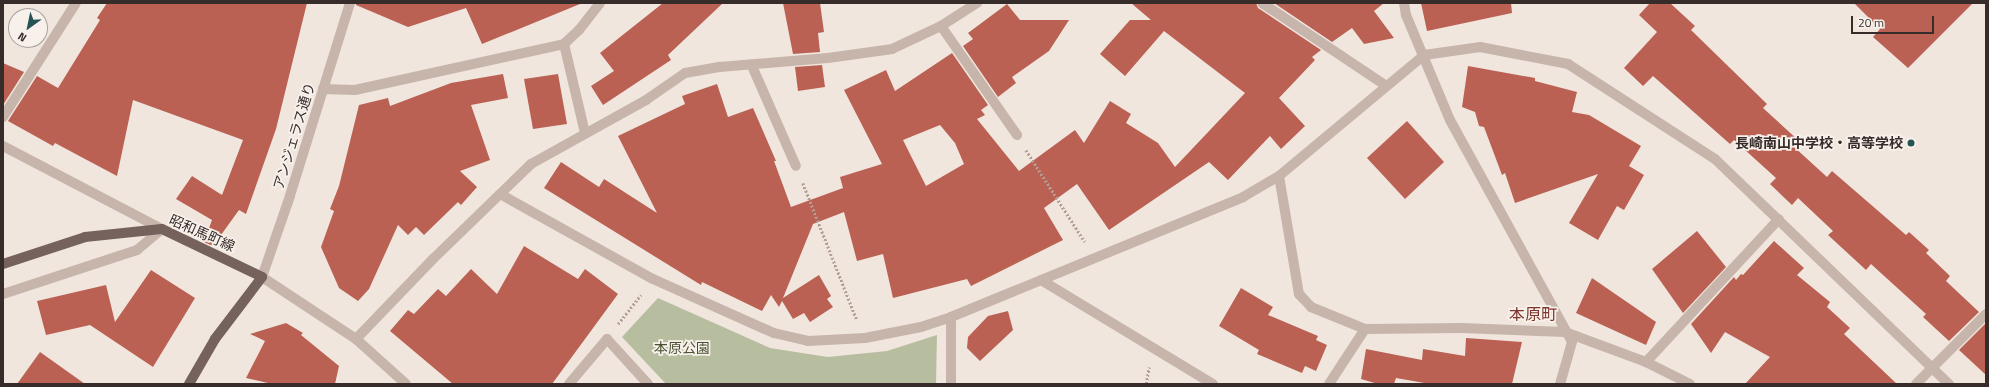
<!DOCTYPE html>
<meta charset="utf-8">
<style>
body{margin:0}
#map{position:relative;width:1989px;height:387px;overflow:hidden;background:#f0e6de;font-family:"Titillium Web","Noto Sans JP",sans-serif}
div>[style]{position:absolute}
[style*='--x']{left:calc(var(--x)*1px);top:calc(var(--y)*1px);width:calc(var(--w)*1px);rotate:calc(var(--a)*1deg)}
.green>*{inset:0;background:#b7bea0}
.building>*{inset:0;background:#ba6153}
.path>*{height:2.5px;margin-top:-1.25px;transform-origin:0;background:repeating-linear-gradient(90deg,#b39f96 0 2px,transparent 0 4px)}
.minor>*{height:10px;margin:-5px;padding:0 5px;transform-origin:5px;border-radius:5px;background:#c7b5ab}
.major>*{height:10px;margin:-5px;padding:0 5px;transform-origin:5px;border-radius:5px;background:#76625c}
.dots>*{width:11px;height:11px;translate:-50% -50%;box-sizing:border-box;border:2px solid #f8f1eb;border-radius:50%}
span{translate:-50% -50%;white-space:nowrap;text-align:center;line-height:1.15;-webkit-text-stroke:3.5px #f8f1eb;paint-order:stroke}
.street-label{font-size:14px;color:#362c2a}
.poi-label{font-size:14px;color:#362c2a;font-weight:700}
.right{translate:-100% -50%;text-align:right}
.park-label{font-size:14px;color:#495230}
.quarter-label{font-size:16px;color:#7d362b}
.frame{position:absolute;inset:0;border:4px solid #362c2a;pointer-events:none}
.north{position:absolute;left:8px;top:8px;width:40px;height:40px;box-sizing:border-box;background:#f8f1eb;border:1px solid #aaa29e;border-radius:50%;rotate:213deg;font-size:11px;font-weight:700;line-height:16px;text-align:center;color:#362c2a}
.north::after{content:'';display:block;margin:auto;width:14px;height:18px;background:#235352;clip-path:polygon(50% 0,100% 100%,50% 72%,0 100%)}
.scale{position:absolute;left:1851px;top:16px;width:83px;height:18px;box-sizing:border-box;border:2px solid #362c2a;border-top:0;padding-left:5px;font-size:12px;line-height:14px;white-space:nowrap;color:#362c2a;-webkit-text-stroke:3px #f8f1eb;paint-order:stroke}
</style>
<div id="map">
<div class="green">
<i style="clip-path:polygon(658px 298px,770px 348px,828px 357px,887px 351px,937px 335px,936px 384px,666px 384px,622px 337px)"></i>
</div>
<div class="building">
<i style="clip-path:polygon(107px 3px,307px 3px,276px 129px,246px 214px,239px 210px,213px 246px,204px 242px,212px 220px,176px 199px,192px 176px,222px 195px,243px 140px,133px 100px,117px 176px,55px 143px,53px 146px,8px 121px,37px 76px,58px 88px,100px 20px,97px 18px)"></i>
<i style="clip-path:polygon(356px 3px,580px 3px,580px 4px,482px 44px,466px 8px,408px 27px,356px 5px)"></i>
<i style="clip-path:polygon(663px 3px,723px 3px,668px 55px,671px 60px,603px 105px,591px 86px,614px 71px,600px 53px)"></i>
<i style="clip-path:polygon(783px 3px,820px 3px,824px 32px,818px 33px,820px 52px,793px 54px)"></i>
<i style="clip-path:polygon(evenodd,1131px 3px,1256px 3px,1258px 8px,1321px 50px,1312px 57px,1315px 60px,1279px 98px,1305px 126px,1281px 149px,1270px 136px,1228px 180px,1209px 162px,1109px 230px,1077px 184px,1044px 208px,1063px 240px,971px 286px,967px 279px,893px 298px,883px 254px,857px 261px,844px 212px,813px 224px,783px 298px,819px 275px,831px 296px,827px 299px,833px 307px,810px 322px,804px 313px,793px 319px,782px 301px,779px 307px,771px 295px,762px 311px,702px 282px,701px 285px,544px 188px,561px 162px,599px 187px,604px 179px,657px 213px,618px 136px,685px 104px,682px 96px,717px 84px,728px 117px,753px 108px,776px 161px,774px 161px,791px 207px,843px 188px,840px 177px,882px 164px,844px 90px,886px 70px,895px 91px,952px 53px,988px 105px,981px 110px,985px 115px,977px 119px,1019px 171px,1075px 130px,1084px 143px,1110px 101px,1131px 114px,1126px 123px,1158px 143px,1175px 167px,1245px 93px,1164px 31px,1125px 76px,1100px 54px,1130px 20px,1151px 20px,1131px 3px,940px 125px,955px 143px,964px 164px,926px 186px,903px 140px,940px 125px)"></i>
<i style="clip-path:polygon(1274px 3px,1384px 3px,1374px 11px,1394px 38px,1364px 44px,1352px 28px,1332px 42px)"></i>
<i style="clip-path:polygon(1421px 3px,1511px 3px,1512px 13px,1427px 31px)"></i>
<i style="clip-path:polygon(1650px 3px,1670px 3px,1695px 26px,1691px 30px,1767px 104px,1763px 108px,1798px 140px,1793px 146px,1827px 177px,1832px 171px,1906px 235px,1909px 232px,1929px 250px,1926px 253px,1950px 276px,1946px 281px,1979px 312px,1949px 341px,1923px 317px,1926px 314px,1871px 264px,1866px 270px,1828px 235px,1833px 231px,1798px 198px,1792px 205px,1770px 184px,1776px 178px,1734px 140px,1730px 144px,1653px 76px,1643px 86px,1624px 68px,1657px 32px,1639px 15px)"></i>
<i style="clip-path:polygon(1854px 3px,1973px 3px,1908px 68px,1873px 37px,1880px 29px)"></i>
<i style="clip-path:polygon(1007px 4px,1020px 20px,1069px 20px,1049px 51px,1012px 77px,1016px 83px,998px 97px,963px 46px,973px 39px,968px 33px)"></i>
<i style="clip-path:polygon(3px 63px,24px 72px,3px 105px)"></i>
<i style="clip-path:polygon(822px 65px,825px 87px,798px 91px,795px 67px)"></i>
<i style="clip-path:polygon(1468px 66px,1535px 78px,1535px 81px,1577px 92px,1572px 112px,1589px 115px,1641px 146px,1629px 166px,1644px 175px,1624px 210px,1617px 206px,1598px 240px,1569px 223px,1598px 174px,1515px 203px,1505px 173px,1502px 175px,1484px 127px,1479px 126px,1475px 112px,1462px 107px)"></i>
<i style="clip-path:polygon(503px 74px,508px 98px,471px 105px,490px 160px,460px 171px,477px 187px,461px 205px,458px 202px,424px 235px,416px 227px,408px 235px,398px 225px,369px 289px,358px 301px,339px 288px,321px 247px,334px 211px,330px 209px,339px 186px,359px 105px,388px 98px,390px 106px,451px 83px)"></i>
<i style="clip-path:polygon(558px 74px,567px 124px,533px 129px,524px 79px)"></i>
<i style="clip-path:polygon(1407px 121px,1444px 162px,1405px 199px,1367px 158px)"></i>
<i style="clip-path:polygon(1697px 231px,1726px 267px,1683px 313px,1652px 269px)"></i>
<i style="clip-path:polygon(1774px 241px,1804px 268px,1797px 275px,1830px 302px,1827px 307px,1850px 328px,1844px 334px,1897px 384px,1745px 384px,1770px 357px,1725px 332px,1711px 353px,1691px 324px,1734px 277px,1736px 280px,1741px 274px,1743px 275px)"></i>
<i style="clip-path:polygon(524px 246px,578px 279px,585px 269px,618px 294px,552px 384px,453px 384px,390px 331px,408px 310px,414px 314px,438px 289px,446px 296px,471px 269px,497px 294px)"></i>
<i style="clip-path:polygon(151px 270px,195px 298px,153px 367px,90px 325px,46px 335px,37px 301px,106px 285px,115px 322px)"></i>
<i style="clip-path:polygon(1592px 278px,1656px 322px,1646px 345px,1576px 313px)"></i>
<i style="clip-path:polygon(1241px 288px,1273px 307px,1268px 315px,1318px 336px,1316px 340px,1327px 345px,1316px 371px,1305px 366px,1302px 373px,1257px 354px,1259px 350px,1219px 326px)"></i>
<i style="clip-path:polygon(1008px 311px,1013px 330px,980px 361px,967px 348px,968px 337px,988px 316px)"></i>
<i style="clip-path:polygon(286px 323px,303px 333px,301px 335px,339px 366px,335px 384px,272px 384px,246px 378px,265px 341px,250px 334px)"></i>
<i style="clip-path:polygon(1986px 323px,1986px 375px,1959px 350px)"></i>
<i style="clip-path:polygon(1466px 338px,1522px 342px,1512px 384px,1430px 384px,1396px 378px,1394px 384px,1378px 384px,1361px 379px,1366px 349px,1422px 360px,1423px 349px,1465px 356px)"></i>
<i style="clip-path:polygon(40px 352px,85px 384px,17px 384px)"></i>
</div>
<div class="path">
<i style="--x:1026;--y:150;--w:109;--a:57.3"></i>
<i style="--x:803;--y:183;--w:147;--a:68.5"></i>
<i style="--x:618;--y:324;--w:37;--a:-52"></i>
<i style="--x:1146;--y:384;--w:17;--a:-80"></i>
</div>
<div class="minor">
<i style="--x:350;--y:3;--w:202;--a:107.3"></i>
<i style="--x:290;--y:196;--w:86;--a:109.1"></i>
<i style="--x:262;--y:277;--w:113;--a:33.4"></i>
<i style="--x:356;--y:339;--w:67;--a:42"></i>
<i style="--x:1262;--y:3;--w:148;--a:33.7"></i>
<i style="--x:1404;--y:3;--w:12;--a:81"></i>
<i style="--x:1406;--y:15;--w:114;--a:67.3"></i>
<i style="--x:1450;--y:120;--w:253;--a:61.2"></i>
<i style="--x:1572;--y:342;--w:44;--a:105.9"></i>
<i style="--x:941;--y:26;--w:133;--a:55.1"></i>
<i style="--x:564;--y:44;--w:91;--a:76.7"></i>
<i style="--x:752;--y:66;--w:109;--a:66.3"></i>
<i style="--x:323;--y:89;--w:32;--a:2"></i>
<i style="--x:355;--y:90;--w:214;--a:-12.4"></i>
<i style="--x:564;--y:44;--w:21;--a:-43"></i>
<i style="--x:579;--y:30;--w:34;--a:-52"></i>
<i style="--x:3;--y:117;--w:135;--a:-57.4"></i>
<i style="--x:3;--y:146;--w:179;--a:27.6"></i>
<i style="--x:162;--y:229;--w:33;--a:140"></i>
<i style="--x:137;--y:250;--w:141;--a:161.8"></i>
<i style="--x:1279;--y:176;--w:120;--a:80.4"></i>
<i style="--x:1299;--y:294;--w:18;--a:47"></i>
<i style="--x:1311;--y:307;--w:58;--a:22.2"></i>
<i style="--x:1365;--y:329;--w:97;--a:-0.6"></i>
<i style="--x:1462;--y:328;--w:103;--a:2.2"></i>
<i style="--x:1565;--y:332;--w:86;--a:20.3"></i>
<i style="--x:1646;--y:362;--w:49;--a:26.6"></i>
<i style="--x:500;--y:194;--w:175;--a:29.1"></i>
<i style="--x:653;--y:279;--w:133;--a:24.1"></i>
<i style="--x:774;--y:333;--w:35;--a:13"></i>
<i style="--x:808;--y:341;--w:57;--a:-3"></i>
<i style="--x:865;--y:338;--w:57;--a:-11.1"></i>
<i style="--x:921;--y:327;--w:32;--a:-18"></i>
<i style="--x:951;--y:317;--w:316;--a:-22.3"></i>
<i style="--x:1243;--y:197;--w:42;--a:-30.3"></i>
<i style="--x:1279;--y:176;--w:189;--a:-39.8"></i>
<i style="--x:1424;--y:55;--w:57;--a:-8.1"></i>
<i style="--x:1480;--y:47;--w:90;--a:10.9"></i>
<i style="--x:1568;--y:64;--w:175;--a:32.9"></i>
<i style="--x:1715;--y:159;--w:325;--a:43.9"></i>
<i style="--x:1041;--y:280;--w:201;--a:31.2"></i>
<i style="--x:356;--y:339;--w:112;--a:-46.1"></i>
<i style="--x:434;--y:258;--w:135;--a:-44.1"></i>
<i style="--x:531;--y:164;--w:132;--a:-29.1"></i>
<i style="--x:646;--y:100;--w:47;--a:-34.7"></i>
<i style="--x:685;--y:73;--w:36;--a:-10"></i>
<i style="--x:720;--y:67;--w:108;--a:-4.8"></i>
<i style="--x:828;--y:58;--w:65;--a:-8"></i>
<i style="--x:892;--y:49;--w:54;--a:-25.1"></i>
<i style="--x:941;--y:26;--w:43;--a:-32.6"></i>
<i style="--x:1646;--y:362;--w:195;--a:-47.1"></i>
<i style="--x:569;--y:384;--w:59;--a:-49.8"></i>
<i style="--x:607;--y:339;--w:61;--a:47.7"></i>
<i style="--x:951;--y:384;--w:67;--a:-90"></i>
<i style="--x:1329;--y:384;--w:66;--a:-56.8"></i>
<i style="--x:1916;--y:384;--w:99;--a:-45"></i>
</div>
<div class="major">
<i style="--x:3;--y:264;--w:86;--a:-18.2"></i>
<i style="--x:85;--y:237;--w:77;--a:-5.9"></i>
<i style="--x:162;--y:229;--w:111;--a:25.6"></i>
<i style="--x:262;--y:277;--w:78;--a:127.2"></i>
<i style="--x:215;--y:339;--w:52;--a:120"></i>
</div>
<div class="dots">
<i style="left:1911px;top:143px;background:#235352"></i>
</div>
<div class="street-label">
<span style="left:294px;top:136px;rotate:-73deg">アンジェラス通り</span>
<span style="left:202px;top:233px;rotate:24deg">昭和馬町線</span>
</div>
<div class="poi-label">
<span class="right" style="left:1903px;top:143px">長崎南山中学校・高等学校</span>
</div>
<div class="park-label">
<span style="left:682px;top:348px">本原公園</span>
</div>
<div class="quarter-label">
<span style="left:1533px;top:314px">本原町</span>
</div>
<div class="frame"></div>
<div class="north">N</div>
<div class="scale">20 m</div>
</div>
